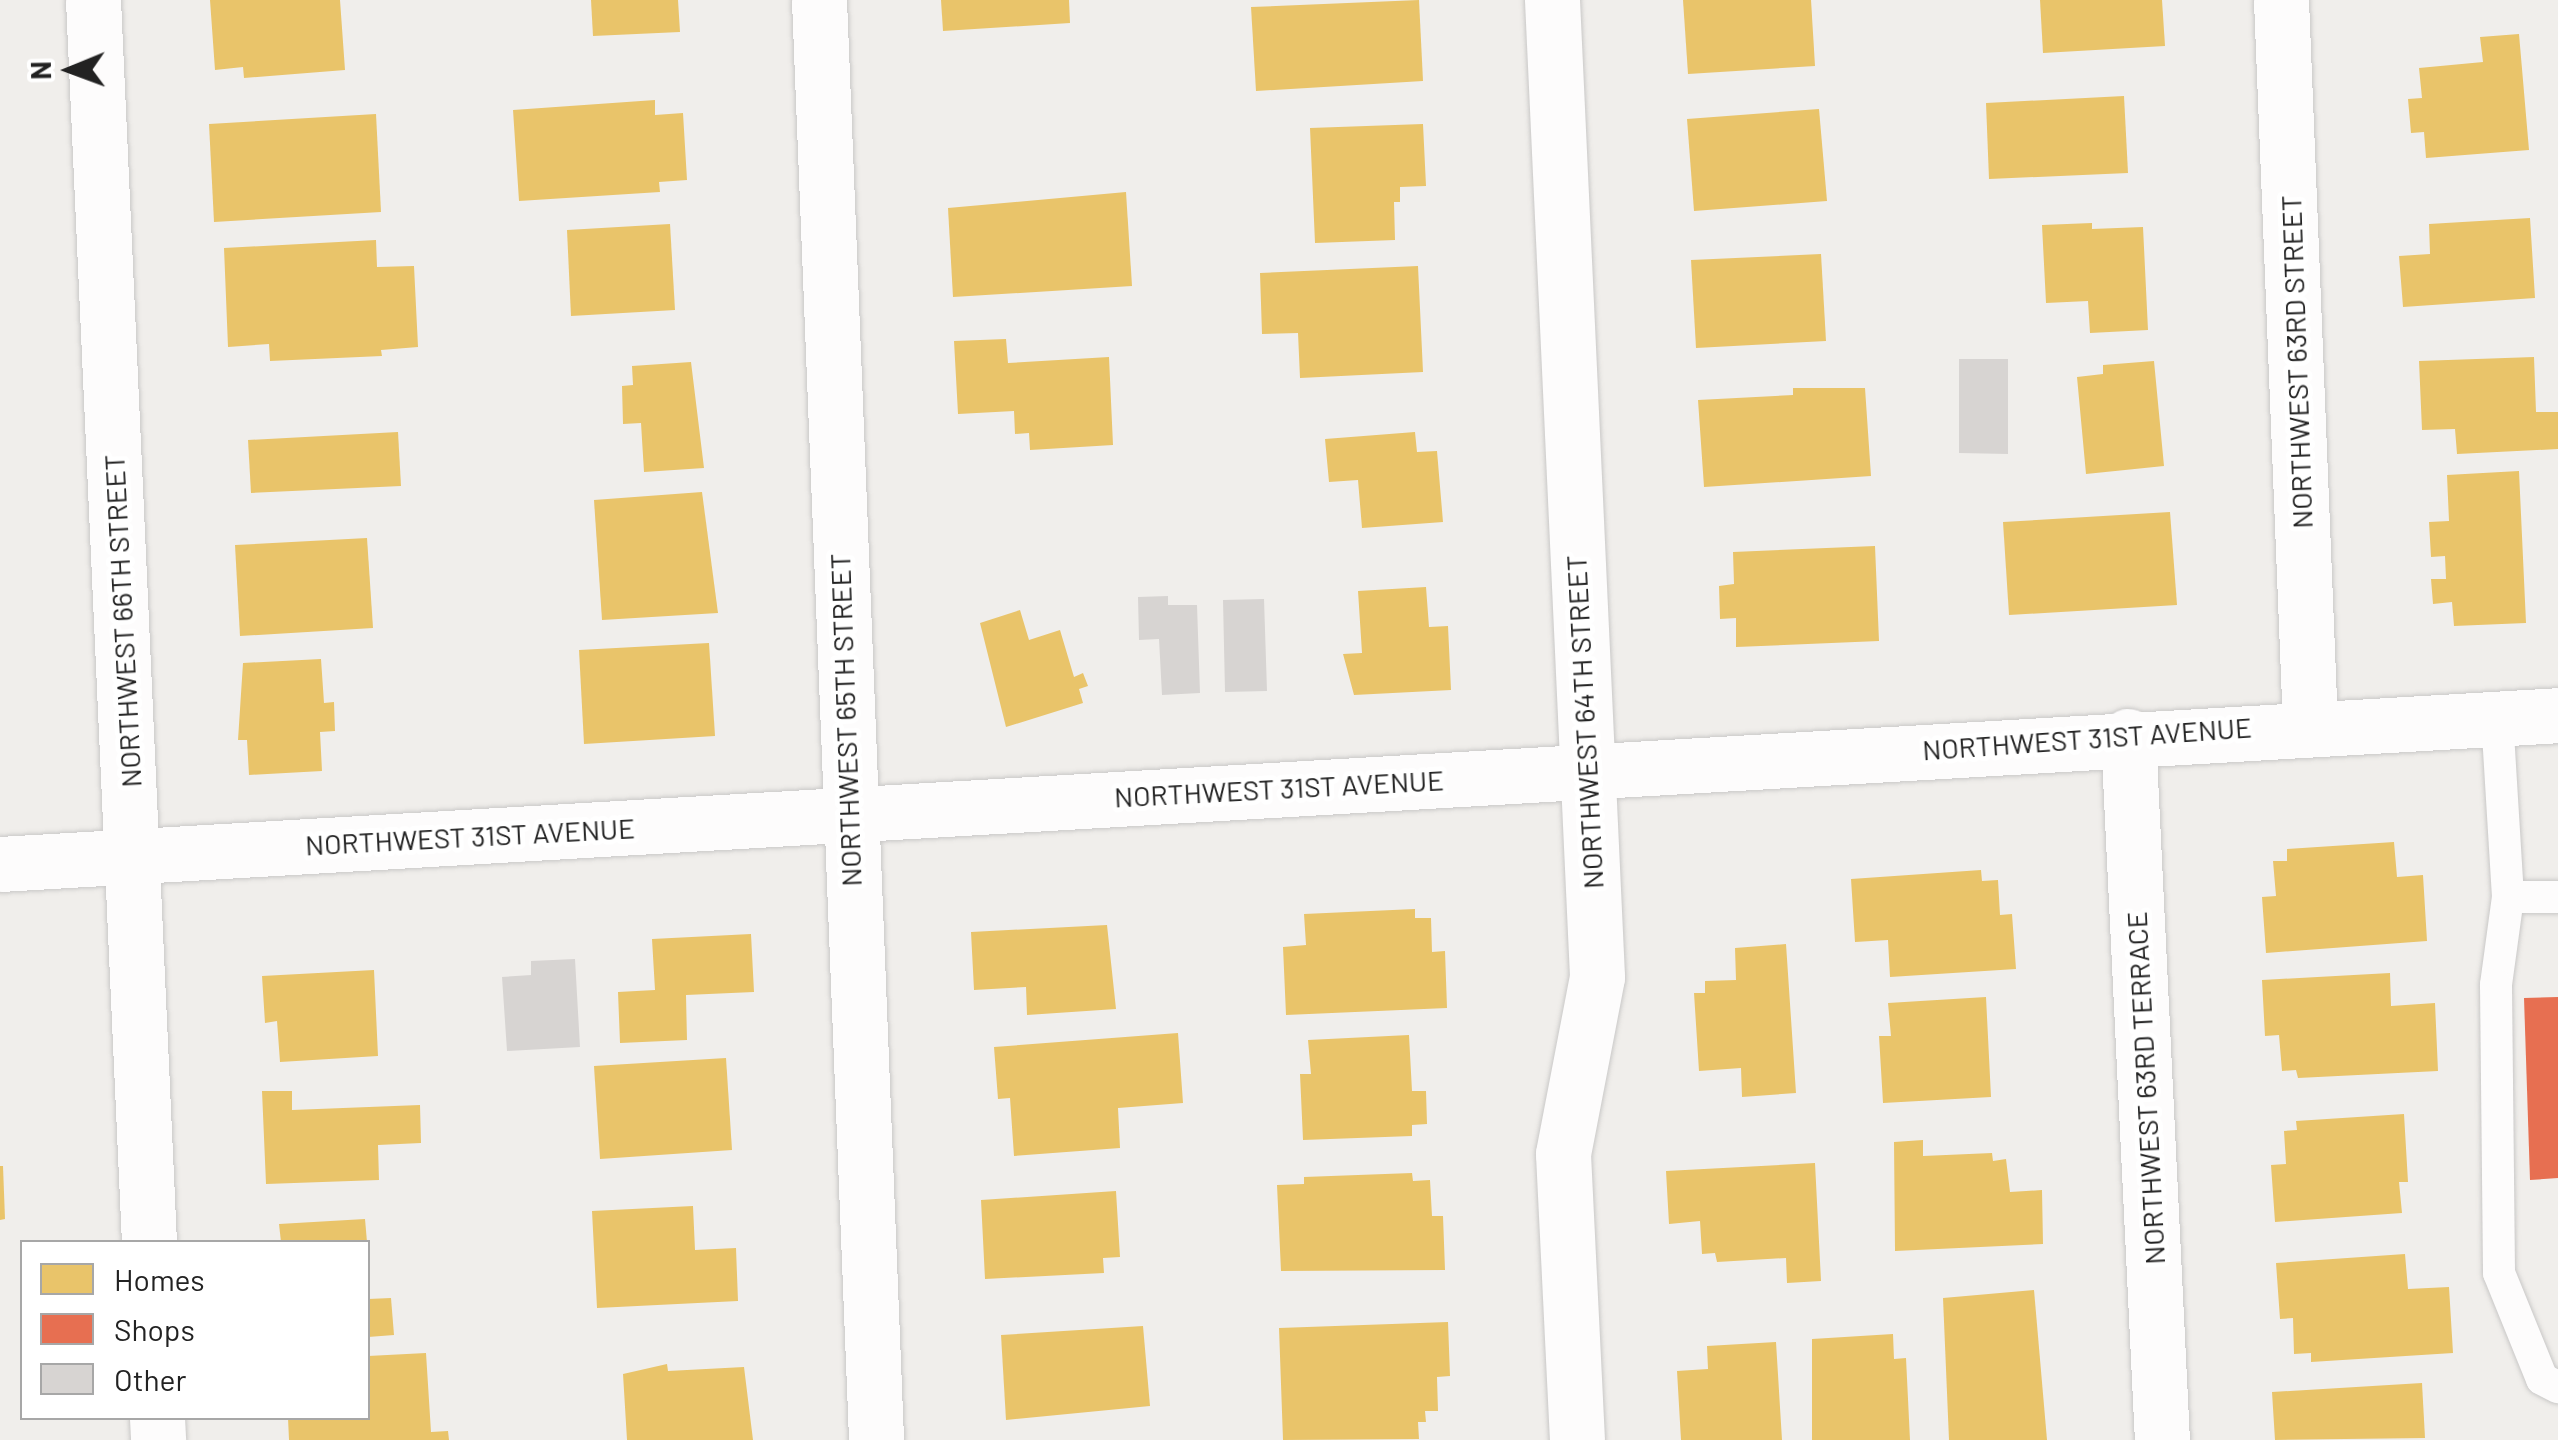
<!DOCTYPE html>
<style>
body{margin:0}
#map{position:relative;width:2558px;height:1440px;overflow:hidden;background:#f0eeeb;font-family:Barlow,sans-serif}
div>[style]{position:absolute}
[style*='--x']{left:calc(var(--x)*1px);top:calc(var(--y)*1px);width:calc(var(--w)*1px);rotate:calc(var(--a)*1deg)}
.homes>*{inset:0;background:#e9c46a}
.shops>*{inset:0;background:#e76f51}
.building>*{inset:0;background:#d7d4d2}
.roads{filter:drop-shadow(0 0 2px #c9c8c7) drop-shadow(0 0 2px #c9c8c7)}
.lane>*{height:32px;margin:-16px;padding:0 16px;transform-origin:16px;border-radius:16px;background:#fdfcfc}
.street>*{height:55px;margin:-27.5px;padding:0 27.5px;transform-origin:27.5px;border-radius:27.5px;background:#fdfcfc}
span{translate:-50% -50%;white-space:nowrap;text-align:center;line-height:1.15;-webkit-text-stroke:10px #fff;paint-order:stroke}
.street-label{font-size:28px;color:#222}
.legend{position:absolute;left:20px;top:1240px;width:350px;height:180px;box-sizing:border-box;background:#fff;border:2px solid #a7a7a7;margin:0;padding:12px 18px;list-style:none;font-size:30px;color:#222}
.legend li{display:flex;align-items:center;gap:20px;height:50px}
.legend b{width:50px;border:2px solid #a7a7a7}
.north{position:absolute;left:20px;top:20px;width:100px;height:100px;-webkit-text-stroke:8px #fff;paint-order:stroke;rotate:269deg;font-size:28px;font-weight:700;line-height:40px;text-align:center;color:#222}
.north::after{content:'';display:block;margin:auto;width:35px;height:45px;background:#222;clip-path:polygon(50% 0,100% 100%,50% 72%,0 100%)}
</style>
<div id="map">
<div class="homes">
<i style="clip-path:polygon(210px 0,340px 0,345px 70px,244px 78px,243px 67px,215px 70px)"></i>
<i style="clip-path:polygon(591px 0,678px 0,680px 32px,593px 36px)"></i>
<i style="clip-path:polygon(941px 0,1069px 0,1070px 23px,943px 31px)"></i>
<i style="clip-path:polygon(1419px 0,1423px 81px,1256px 91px,1251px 7px)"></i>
<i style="clip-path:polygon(1683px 0,1811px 0,1815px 66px,1688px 74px)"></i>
<i style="clip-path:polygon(2040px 0,2162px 0,2165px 46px,2043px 53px)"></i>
<i style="clip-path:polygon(2519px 34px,2529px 150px,2426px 158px,2424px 132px,2411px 133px,2408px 99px,2422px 98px,2419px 68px,2483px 62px,2480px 37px)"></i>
<i style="clip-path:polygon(2124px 96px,2128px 173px,1989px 179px,1986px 103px)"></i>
<i style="clip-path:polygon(655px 100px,655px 115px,683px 113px,687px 180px,659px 182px,660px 192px,519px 201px,513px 110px)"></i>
<i style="clip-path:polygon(1819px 109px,1827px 201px,1694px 211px,1687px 119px)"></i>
<i style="clip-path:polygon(376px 114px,381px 212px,214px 222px,209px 124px)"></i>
<i style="clip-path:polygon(1423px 124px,1426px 186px,1400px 187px,1400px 202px,1394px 202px,1395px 240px,1315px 243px,1310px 128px)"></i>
<i style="clip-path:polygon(1126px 192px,1132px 286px,953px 297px,948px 208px)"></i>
<i style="clip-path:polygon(2530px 218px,2535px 298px,2403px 307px,2399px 256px,2430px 254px,2429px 224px)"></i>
<i style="clip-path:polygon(2092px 223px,2092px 229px,2143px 227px,2148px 330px,2090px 333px,2088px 301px,2046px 303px,2042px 225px)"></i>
<i style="clip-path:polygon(670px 224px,675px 310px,571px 316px,567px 230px)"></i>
<i style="clip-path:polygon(376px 240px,377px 267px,414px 266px,418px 347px,381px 350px,382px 356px,270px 361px,269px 344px,228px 347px,224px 248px)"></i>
<i style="clip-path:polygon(1821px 254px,1826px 341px,1696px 348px,1691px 260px)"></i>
<i style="clip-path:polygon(1418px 266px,1423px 372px,1300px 378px,1298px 333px,1262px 334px,1260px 273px)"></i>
<i style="clip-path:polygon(1006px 339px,1008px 363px,1109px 357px,1113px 445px,1030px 450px,1029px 433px,1015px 434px,1014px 411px,958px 414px,954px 341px)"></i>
<i style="clip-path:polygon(2534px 357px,2536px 412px,2558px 412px,2558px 449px,2457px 454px,2455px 429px,2422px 430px,2419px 361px)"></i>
<i style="clip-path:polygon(2154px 361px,2164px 466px,2086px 474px,2077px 377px,2103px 374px,2103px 365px)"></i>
<i style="clip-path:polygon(691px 362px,704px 468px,644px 472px,641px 423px,623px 424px,622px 386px,633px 385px,632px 366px)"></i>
<i style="clip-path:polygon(1793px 388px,1865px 388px,1871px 476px,1704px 487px,1698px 400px,1793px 395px)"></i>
<i style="clip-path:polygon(398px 432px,401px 486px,251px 493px,248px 440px)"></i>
<i style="clip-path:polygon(1415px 432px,1417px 452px,1437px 451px,1443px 522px,1362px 528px,1358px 480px,1329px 482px,1325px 439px)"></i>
<i style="clip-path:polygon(2519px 471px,2526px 623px,2454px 626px,2452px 602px,2433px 604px,2431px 579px,2446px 579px,2445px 556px,2431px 557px,2429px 522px,2449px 521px,2447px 475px)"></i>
<i style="clip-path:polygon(702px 492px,718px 613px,602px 620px,594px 500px)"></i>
<i style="clip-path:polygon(2170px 512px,2177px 605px,2009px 615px,2003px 522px)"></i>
<i style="clip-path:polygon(367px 538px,373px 628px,240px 636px,235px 545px)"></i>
<i style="clip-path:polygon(1875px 546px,1879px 641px,1736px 647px,1736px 618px,1720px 619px,1719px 586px,1734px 584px,1733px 552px)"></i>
<i style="clip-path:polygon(1426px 587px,1429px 627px,1448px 626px,1451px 690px,1354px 695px,1343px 654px,1362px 653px,1358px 591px)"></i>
<i style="clip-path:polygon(1020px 610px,1029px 640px,1060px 630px,1074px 677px,1083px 673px,1088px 686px,1079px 689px,1083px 703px,1006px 727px,980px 623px)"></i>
<i style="clip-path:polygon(709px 643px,715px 736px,584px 744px,579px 650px)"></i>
<i style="clip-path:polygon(321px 659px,324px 703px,334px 702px,335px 731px,320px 732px,322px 771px,249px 775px,247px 740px,238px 740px,243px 663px)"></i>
<i style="clip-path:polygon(2394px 842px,2397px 877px,2423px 875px,2427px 941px,2266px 953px,2262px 897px,2276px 896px,2273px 861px,2287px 861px,2287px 849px)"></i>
<i style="clip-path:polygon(1981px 870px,1982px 881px,1998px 880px,2000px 915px,2012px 914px,2016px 969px,1890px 977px,1888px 940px,1855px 942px,1851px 879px)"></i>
<i style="clip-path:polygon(1415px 909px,1415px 918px,1431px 918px,1432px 952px,1445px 951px,1447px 1008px,1286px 1015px,1283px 947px,1306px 945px,1304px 914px)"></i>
<i style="clip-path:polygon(1107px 925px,1116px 1009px,1027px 1015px,1026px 987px,974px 990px,971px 932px)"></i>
<i style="clip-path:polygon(751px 934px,754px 992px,686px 995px,687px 1040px,620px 1043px,618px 992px,655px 990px,652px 939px)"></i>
<i style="clip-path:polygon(1786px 944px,1796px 1093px,1742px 1097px,1741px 1068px,1699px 1071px,1694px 993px,1705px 993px,1705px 981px,1736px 980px,1735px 948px)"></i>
<i style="clip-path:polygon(374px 970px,378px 1056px,280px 1062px,277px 1021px,265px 1023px,262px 976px)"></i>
<i style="clip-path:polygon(2390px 973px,2391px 1006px,2435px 1003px,2438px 1071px,2298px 1078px,2296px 1070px,2282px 1071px,2279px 1035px,2265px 1036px,2262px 980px)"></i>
<i style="clip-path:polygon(1986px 997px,1991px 1097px,1883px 1103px,1879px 1036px,1891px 1036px,1888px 1003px)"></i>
<i style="clip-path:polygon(1178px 1033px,1183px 1103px,1118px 1108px,1120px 1148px,1014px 1156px,1010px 1098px,998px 1099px,994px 1047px)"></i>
<i style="clip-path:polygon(1409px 1035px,1412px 1091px,1426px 1091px,1427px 1124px,1412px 1125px,1412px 1136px,1303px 1140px,1300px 1074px,1311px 1074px,1308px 1040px)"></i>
<i style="clip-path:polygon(726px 1058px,732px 1150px,600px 1159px,594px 1066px)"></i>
<i style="clip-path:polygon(262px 1091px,292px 1091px,292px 1110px,420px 1105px,421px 1143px,378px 1145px,379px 1180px,266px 1184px)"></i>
<i style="clip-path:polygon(2404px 1114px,2408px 1182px,2399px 1182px,2402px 1213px,2275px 1222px,2271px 1165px,2286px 1164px,2284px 1131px,2297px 1130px,2296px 1121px)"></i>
<i style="clip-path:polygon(1923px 1140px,1923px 1156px,1992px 1153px,1993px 1161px,2006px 1159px,2010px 1192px,2042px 1190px,2043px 1244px,1895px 1251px,1894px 1142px)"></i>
<i style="clip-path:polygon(1815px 1163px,1821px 1281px,1787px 1283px,1786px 1258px,1717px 1262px,1715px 1253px,1702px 1254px,1700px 1221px,1669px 1224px,1666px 1171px)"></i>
<i style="clip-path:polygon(0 1166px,3px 1166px,5px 1219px,0 1220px)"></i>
<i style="clip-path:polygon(1412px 1173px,1413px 1181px,1430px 1180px,1432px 1216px,1443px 1216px,1445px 1270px,1281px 1271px,1277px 1185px,1304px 1184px,1304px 1177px)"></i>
<i style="clip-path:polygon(1116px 1191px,1120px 1257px,1103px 1258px,1104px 1273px,985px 1279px,981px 1200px)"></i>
<i style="clip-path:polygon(693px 1206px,695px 1250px,736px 1248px,738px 1301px,597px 1308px,592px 1211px)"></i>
<i style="clip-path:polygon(365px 1219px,367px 1242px,281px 1242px,279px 1224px)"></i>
<i style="clip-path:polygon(2405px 1254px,2408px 1289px,2449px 1287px,2453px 1353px,2311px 1362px,2311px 1353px,2294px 1354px,2293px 1318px,2280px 1319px,2276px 1263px)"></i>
<i style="clip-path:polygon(2034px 1290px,2047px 1440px,1949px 1440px,1943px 1298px)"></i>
<i style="clip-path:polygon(391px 1298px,394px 1335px,368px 1337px,368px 1299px)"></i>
<i style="clip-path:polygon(1448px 1322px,1450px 1376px,1437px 1377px,1438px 1411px,1425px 1411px,1426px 1422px,1418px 1422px,1419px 1439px,1283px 1440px,1279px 1328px)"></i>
<i style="clip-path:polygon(1143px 1326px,1150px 1406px,1006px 1420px,1001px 1335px)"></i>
<i style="clip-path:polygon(1893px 1334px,1894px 1359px,1906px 1358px,1910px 1440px,1812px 1440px,1812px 1339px)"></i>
<i style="clip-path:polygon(1776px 1342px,1782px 1440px,1681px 1440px,1677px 1371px,1708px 1369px,1707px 1346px)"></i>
<i style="clip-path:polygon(426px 1353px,431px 1432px,448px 1431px,449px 1440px,289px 1440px,288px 1418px,368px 1418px,368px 1356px)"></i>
<i style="clip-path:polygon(667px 1364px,668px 1371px,744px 1367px,753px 1440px,627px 1440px,623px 1374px)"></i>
<i style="clip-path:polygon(2422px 1383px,2425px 1438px,2275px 1440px,2272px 1392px)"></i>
</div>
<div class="shops">
<i style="clip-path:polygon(2558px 997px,2558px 1178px,2530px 1180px,2524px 998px)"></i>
</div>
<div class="building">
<i style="clip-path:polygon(1959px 359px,2008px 359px,2008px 454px,1959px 453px)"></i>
<i style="clip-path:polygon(1168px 596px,1168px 605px,1197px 605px,1200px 693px,1162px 695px,1159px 639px,1139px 640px,1138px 597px)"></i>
<i style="clip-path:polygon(1264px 599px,1267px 691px,1225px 692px,1223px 600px)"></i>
<i style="clip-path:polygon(575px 959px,580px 1047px,507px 1051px,502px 977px,531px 975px,531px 961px)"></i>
</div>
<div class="roads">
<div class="lane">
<i style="--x:2497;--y:717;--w:180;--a:86.5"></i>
<i style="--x:2508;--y:897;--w:50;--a:0"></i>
<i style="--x:2508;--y:897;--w:89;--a:97.8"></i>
<i style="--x:2496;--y:985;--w:288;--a:89.4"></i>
<i style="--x:2499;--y:1273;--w:114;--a:67.9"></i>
<i style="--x:2542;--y:1379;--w:18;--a:27"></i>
</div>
<div class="street">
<i style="--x:93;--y:0;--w:1243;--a:87.42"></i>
<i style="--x:819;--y:0;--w:1441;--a:87.73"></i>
<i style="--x:1552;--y:0;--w:978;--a:87.36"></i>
<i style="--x:1597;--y:977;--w:180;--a:100.9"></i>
<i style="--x:1563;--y:1154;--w:286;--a:87.2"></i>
<i style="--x:2281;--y:0;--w:726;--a:87.71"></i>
<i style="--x:2128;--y:736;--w:705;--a:87.24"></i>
<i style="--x:0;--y:864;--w:2562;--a:-3.33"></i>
<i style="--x:157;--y:1418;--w:22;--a:87"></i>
</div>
</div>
<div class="street-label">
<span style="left:2296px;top:362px;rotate:-92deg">NORTHWEST 63RD STREET</span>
<span style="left:122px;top:621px;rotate:-93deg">NORTHWEST 66TH STREET</span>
<span style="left:845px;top:720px;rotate:-92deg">NORTHWEST 65TH STREET</span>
<span style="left:1584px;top:722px;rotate:-93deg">NORTHWEST 64TH STREET</span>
<span style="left:2087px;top:738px;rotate:-4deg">NORTHWEST 31ST AVENUE</span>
<span style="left:1279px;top:788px;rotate:-3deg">NORTHWEST 31ST AVENUE</span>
<span style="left:470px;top:836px;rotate:-3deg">NORTHWEST 31ST AVENUE</span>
<span style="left:2145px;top:1088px;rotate:-93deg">NORTHWEST 63RD TERRACE</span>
</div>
<ul class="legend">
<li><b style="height:28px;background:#e9c46a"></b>Homes</li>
<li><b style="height:28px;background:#e76f51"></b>Shops</li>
<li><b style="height:28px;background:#d7d4d2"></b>Other</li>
</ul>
<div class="north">N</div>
</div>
